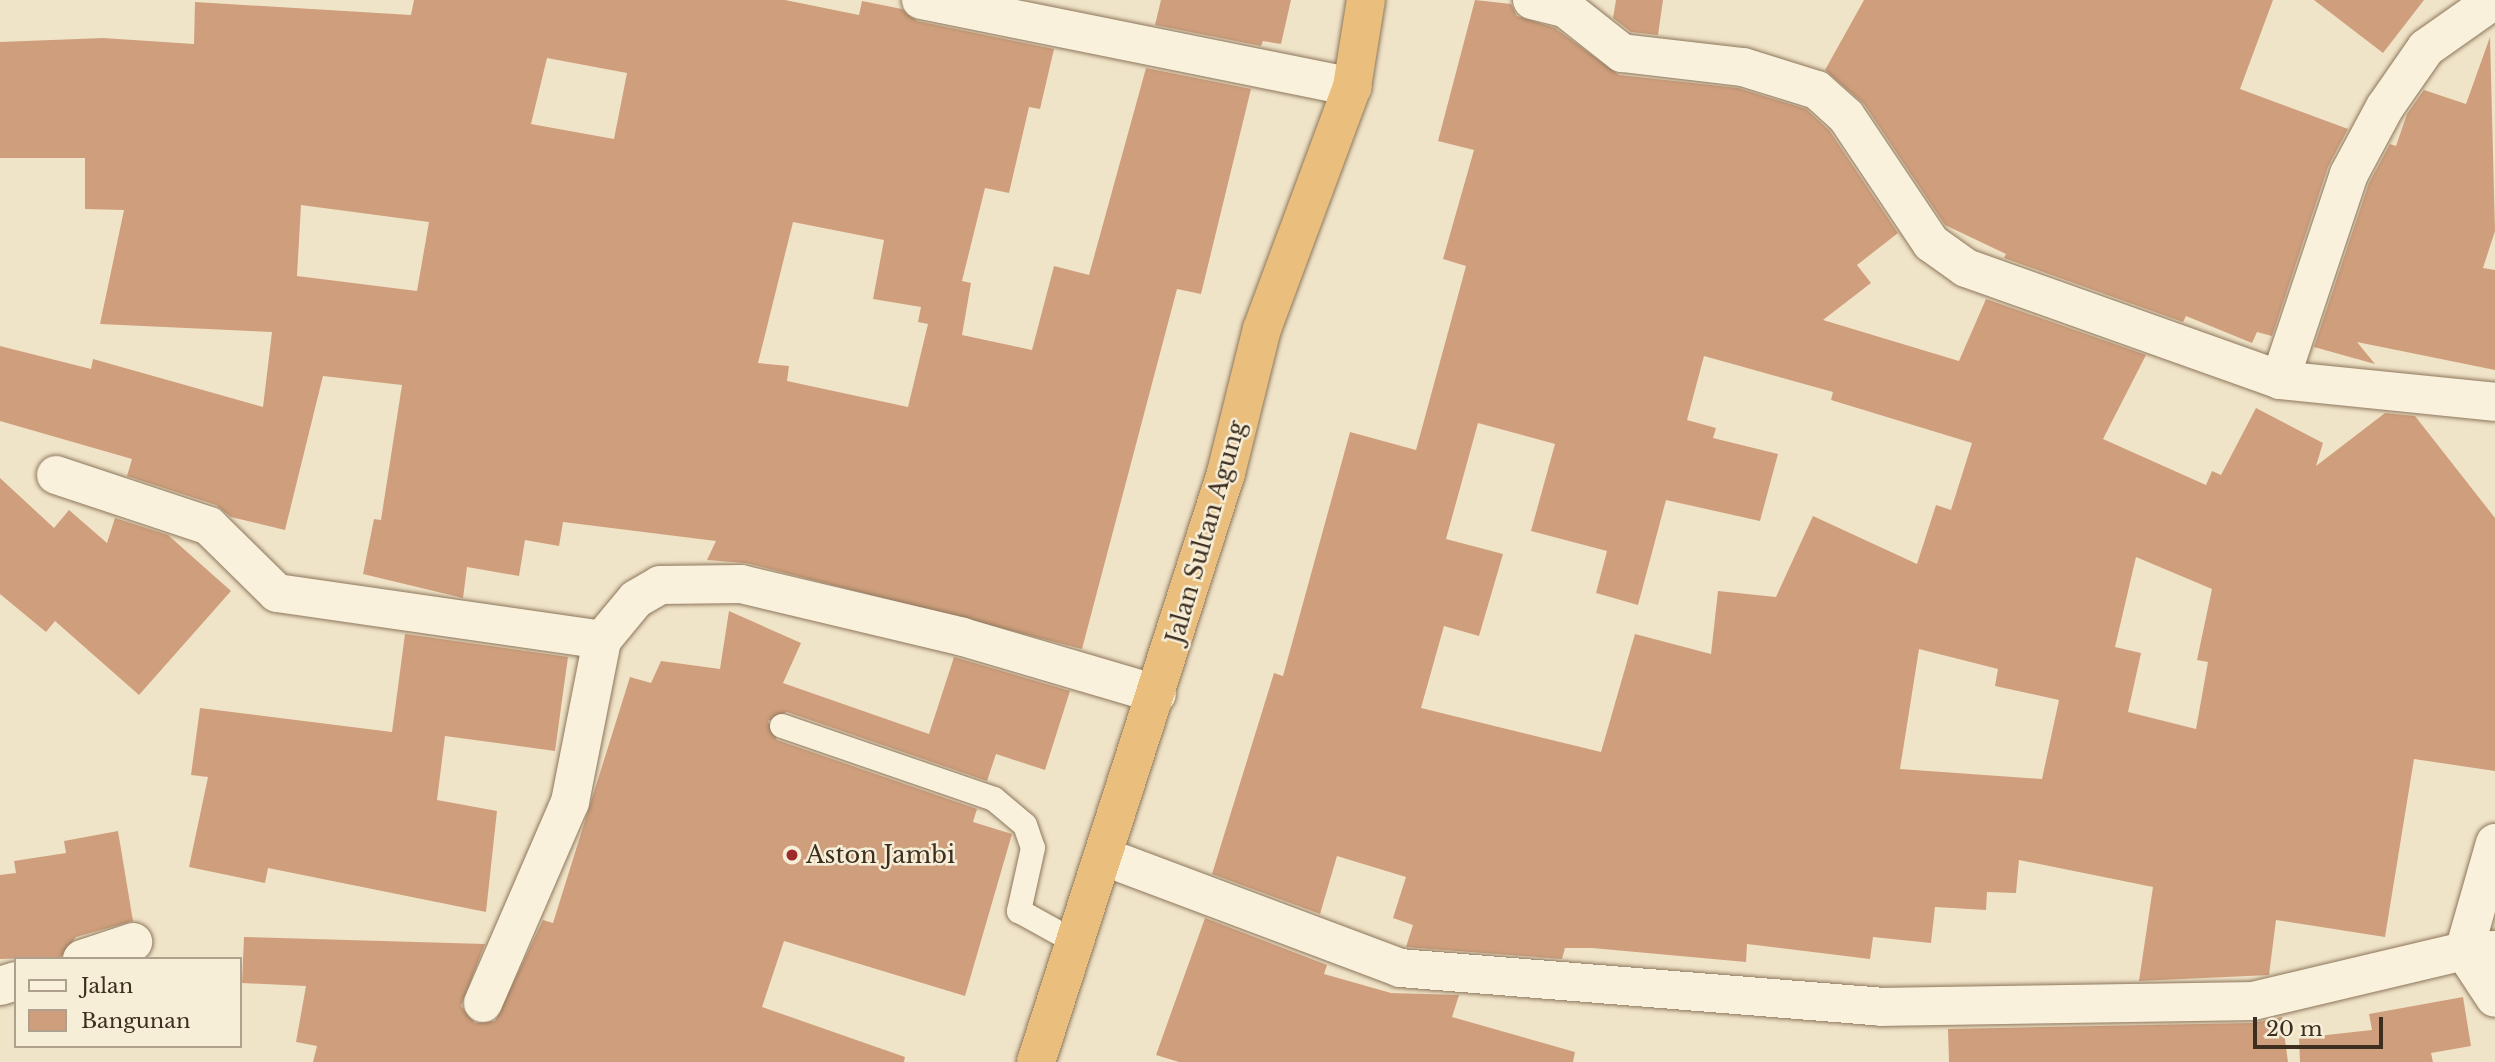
<!DOCTYPE html>
<style>
body{margin:0}
#map{position:relative;width:2495px;height:1062px;overflow:hidden;background:#f0e4c8;font-family:"Libre Baskerville",serif}
div>[style]{position:absolute}
[style*='--x']{left:calc(var(--x)*1px);top:calc(var(--y)*1px);width:calc(var(--w)*1px);rotate:calc(var(--a)*1deg)}
.building>*{inset:0;background:#cf9f7d}
.roads{filter:drop-shadow(0 0 2px #8d765c) drop-shadow(0 0 2px #8d765c)}
.service>*{height:24px;margin:-12px;padding:0 12px;transform-origin:12px;border-radius:12px;background:#faf1dc}
.minor>*{height:38px;margin:-19px;padding:0 19px;transform-origin:19px;border-radius:19px;background:#faf1dc}
.trunk>*{height:38px;margin:-19px;padding:0 19px;transform-origin:19px;border-radius:19px;background:#eabe7c}
.dots>*{width:19px;height:19px;translate:-50% -50%;box-sizing:border-box;border:4px solid #f7eed8;border-radius:50%}
span{translate:-50% -50%;white-space:nowrap;text-align:center;line-height:1.15;-webkit-text-stroke:5px #f7eed8;paint-order:stroke}
.street-label{font-size:24px;color:#3d2e20}
.poi-label{font-size:24px;color:#3d2e20}
.left{translate:0 -50%;text-align:left}
.legend{position:absolute;left:14px;top:957px;width:228px;height:91px;box-sizing:border-box;background:#f7eed8;border:2px solid #ada18e;margin:0;padding:9px 12px;list-style:none;font-size:21px;color:#3d2e20}
.legend li{display:flex;align-items:center;gap:14px;height:35px}
.legend b{width:35px;border:2px solid #ada18e}
.scale{position:absolute;left:2253px;top:1017px;width:130px;height:32px;box-sizing:border-box;border:4px solid #3d2e20;border-top:0;padding-left:9px;font-size:21px;line-height:24px;white-space:nowrap;color:#3d2e20;-webkit-text-stroke:5px #f7eed8;paint-order:stroke}
</style>
<div id="map">
<div class="building">
<i style="clip-path:polygon(evenodd,414px 0,785px 0,859px 15px,862px 1px,902px 9px,917px 21px,1054px 49px,1040px 109px,1029px 107px,1009px 193px,985px 188px,962px 281px,971px 283px,962px 335px,1032px 350px,1054px 266px,1089px 275px,1146px 68px,1251px 89px,1201px 294px,1177px 289px,1082px 649px,746px 563px,707px 560px,716px 541px,563px 522px,559px 546px,525px 540px,519px 576px,467px 567px,463px 598px,363px 574px,374px 519px,381px 520px,402px 385px,323px 376px,285px 530px,231px 517px,216px 505px,127px 476px,132px 459px,0 421px,0 346px,91px 369px,93px 359px,263px 407px,272px 332px,100px 324px,124px 210px,85px 209px,85px 158px,0 158px,0 42px,103px 38px,194px 44px,195px 2px,411px 15px,414px 0,547px 58px,627px 73px,614px 139px,531px 124px,547px 58px,414px 0,301px 205px,429px 222px,417px 291px,297px 276px,301px 205px,414px 0,793px 222px,884px 240px,873px 299px,921px 307px,918px 322px,928px 324px,908px 407px,787px 381px,789px 366px,758px 363px,793px 222px)"></i>
<i style="clip-path:polygon(1161px 0,1291px 0,1281px 44px,1263px 41px,1261px 46px,1155px 25px)"></i>
<i style="clip-path:polygon(evenodd,1475px 0,1511px 4px,1517px 16px,1555px 28px,1619px 75px,1738px 88px,1806px 109px,1829px 130px,1898px 233px,1857px 265px,1871px 283px,1823px 320px,1959px 361px,1986px 299px,2146px 355px,2103px 439px,2206px 485px,2212px 471px,2221px 475px,2256px 408px,2323px 443px,2316px 466px,2385px 413px,2415px 416px,2495px 518px,2495px 771px,2414px 759px,2385px 937px,2276px 920px,2269px 975px,2139px 981px,2153px 887px,2019px 860px,2016px 893px,1987px 892px,1986px 910px,1935px 907px,1931px 943px,1873px 937px,1870px 959px,1747px 944px,1746px 962px,1592px 948px,1565px 948px,1562px 959px,1406px 947px,1413px 925px,1393px 918px,1406px 877px,1337px 856px,1320px 914px,1212px 874px,1274px 673px,1283px 676px,1350px 432px,1416px 450px,1466px 266px,1443px 259px,1474px 150px,1438px 141px,1475px 0,1704px 356px,1833px 392px,1831px 400px,1972px 443px,1951px 510px,1936px 505px,1917px 564px,1813px 516px,1776px 597px,1718px 591px,1711px 654px,1635px 634px,1601px 752px,1421px 708px,1444px 626px,1479px 636px,1503px 554px,1446px 539px,1478px 423px,1555px 444px,1531px 531px,1607px 551px,1596px 593px,1638px 605px,1666px 500px,1760px 521px,1778px 454px,1713px 438px,1716px 428px,1687px 420px,1704px 356px,1475px 0,2136px 557px,2212px 589px,2197px 660px,2208px 662px,2196px 729px,2128px 712px,2141px 653px,2115px 647px,2136px 557px,1475px 0,1919px 649px,1998px 669px,1995px 686px,2059px 700px,2042px 779px,1900px 769px,1919px 649px)"></i>
<i style="clip-path:polygon(1616px 0,1663px 0,1658px 35px,1631px 32px,1613px 18px)"></i>
<i style="clip-path:polygon(1864px 0,2273px 0,2240px 89px,2348px 129px,2328px 167px,2272px 336px,2257px 332px,2252px 343px,2186px 316px,2183px 322px,2166px 316px,2004px 258px,2006px 254px,1945px 225px,1864px 104px,1825px 70px)"></i>
<i style="clip-path:polygon(2314px 0,2424px 0,2383px 53px)"></i>
<i style="clip-path:polygon(2490px 37px,2495px 231px,2483px 268px,2495px 270px,2495px 370px,2357px 342px,2375px 364px,2314px 347px,2369px 183px,2390px 144px,2396px 146px,2407px 114px,2424px 90px,2466px 104px)"></i>
<i style="clip-path:polygon(0 478px,54px 528px,69px 510px,107px 543px,115px 518px,168px 535px,231px 591px,139px 695px,55px 621px,46px 632px,0 594px)"></i>
<i style="clip-path:polygon(729px 611px,801px 643px,783px 683px,929px 734px,954px 657px,1070px 691px,1045px 770px,996px 754px,987px 781px,787px 712px,768px 721px,777px 740px,977px 809px,973px 822px,1012px 834px,965px 996px,784px 941px,762px 1007px,905px 1057px,904px 1062px,313px 1062px,317px 1046px,296px 1042px,306px 986px,242px 983px,244px 937px,485px 944px,461px 1006px,475px 1023px,495px 1021px,543px 920px,553px 923px,630px 677px,651px 683px,661px 661px,720px 669px)"></i>
<i style="clip-path:polygon(405px 634px,568px 657px,555px 751px,445px 736px,437px 800px,497px 811px,486px 912px,268px 868px,265px 883px,189px 867px,208px 777px,191px 775px,200px 708px,392px 732px)"></i>
<i style="clip-path:polygon(118px 831px,133px 921px,76px 937px,61px 957px,0 959px,0 875px,16px 873px,14px 861px,66px 853px,64px 841px)"></i>
<i style="clip-path:polygon(1205px 918px,1327px 965px,1324px 974px,1391px 993px,1459px 995px,1452px 1017px,1575px 1052px,1573px 1062px,1179px 1062px,1156px 1055px)"></i>
<i style="clip-path:polygon(2463px 997px,2471px 1046px,2431px 1053px,2433px 1062px,2300px 1062px,2299px 1038px,2372px 1030px,2369px 1014px)"></i>
<i style="clip-path:polygon(2282px 1017px,2288px 1062px,1949px 1062px,1948px 1029px,2253px 1023px)"></i>
</div>
<div class="roads">
<div class="service">
<i style="--x:782;--y:726;--w:224;--a:19"></i>
<i style="--x:994;--y:799;--w:40;--a:40"></i>
<i style="--x:1025;--y:825;--w:24;--a:71"></i>
<i style="--x:1033;--y:848;--w:65;--a:102.5"></i>
<i style="--x:1019;--y:911;--w:66;--a:28.9"></i>
</div>
<div class="minor">
<i style="--x:921;--y:0;--w:440;--a:11.4"></i>
<i style="--x:1532;--y:0;--w:34;--a:14"></i>
<i style="--x:1565;--y:8;--w:73;--a:38.3"></i>
<i style="--x:1622;--y:53;--w:122;--a:6.6"></i>
<i style="--x:1743;--y:67;--w:77;--a:17.3"></i>
<i style="--x:1817;--y:90;--w:39;--a:42"></i>
<i style="--x:1846;--y:116;--w:153;--a:56.2"></i>
<i style="--x:1931;--y:243;--w:43;--a:35.5"></i>
<i style="--x:1966;--y:268;--w:333;--a:19.6"></i>
<i style="--x:2280;--y:380;--w:216;--a:5.8"></i>
<i style="--x:2280;--y:380;--w:217;--a:-71.5"></i>
<i style="--x:2349;--y:174;--w:76;--a:-61.8"></i>
<i style="--x:2385;--y:107;--w:72;--a:-55.2"></i>
<i style="--x:2426;--y:48;--w:83;--a:-35.2"></i>
<i style="--x:56;--y:475;--w:161;--a:18.4"></i>
<i style="--x:209;--y:526;--w:95;--a:44.6"></i>
<i style="--x:277;--y:593;--w:328;--a:8.2"></i>
<i style="--x:602;--y:640;--w:53;--a:-50.3"></i>
<i style="--x:636;--y:599;--w:28;--a:-30"></i>
<i style="--x:660;--y:585;--w:81;--a:-0.7"></i>
<i style="--x:741;--y:584;--w:228;--a:13.4"></i>
<i style="--x:963;--y:637;--w:202;--a:16.4"></i>
<i style="--x:2495;--y:843;--w:112;--a:106"></i>
<i style="--x:2464;--y:951;--w:56;--a:56.6"></i>
<i style="--x:1105;--y:857;--w:315;--a:20.6"></i>
<i style="--x:1400;--y:968;--w:482;--a:4.6"></i>
<i style="--x:1880;--y:1007;--w:373;--a:-0.9"></i>
<i style="--x:2253;--y:1001;--w:217;--a:-13.3"></i>
<i style="--x:2464;--y:951;--w:31;--a:-2"></i>
<i style="--x:82;--y:959;--w:54;--a:-18.4"></i>
<i style="--x:0;--y:986;--w:17;--a:-17"></i>
<i style="--x:483;--y:1003;--w:219;--a:-66.6"></i>
<i style="--x:570;--y:802;--w:165;--a:-78.8"></i>
</div>
<div class="trunk">
<i style="--x:1036;--y:1062;--w:619;--a:-72.12"></i>
<i style="--x:1226;--y:473;--w:148;--a:-76"></i>
<i style="--x:1262;--y:329;--w:258;--a:-69.6"></i>
<i style="--x:1352;--y:87;--w:88;--a:-80.9"></i>
</div>
</div>
<div class="dots">
<i style="left:792px;top:855px;background:#9e2a2b"></i>
</div>
<div class="street-label">
<span style="left:1206px;top:532px;rotate:-74deg">Jalan Sultan Agung</span>
</div>
<div class="poi-label">
<span class="left" style="left:806px;top:855px">Aston Jambi</span>
</div>
<ul class="legend">
<li><b style="height:9px;background:#faf1dc"></b>Jalan</li>
<li><b style="height:19px;background:#cf9f7d"></b>Bangunan</li>
</ul>
<div class="scale">20 m</div>
</div>
